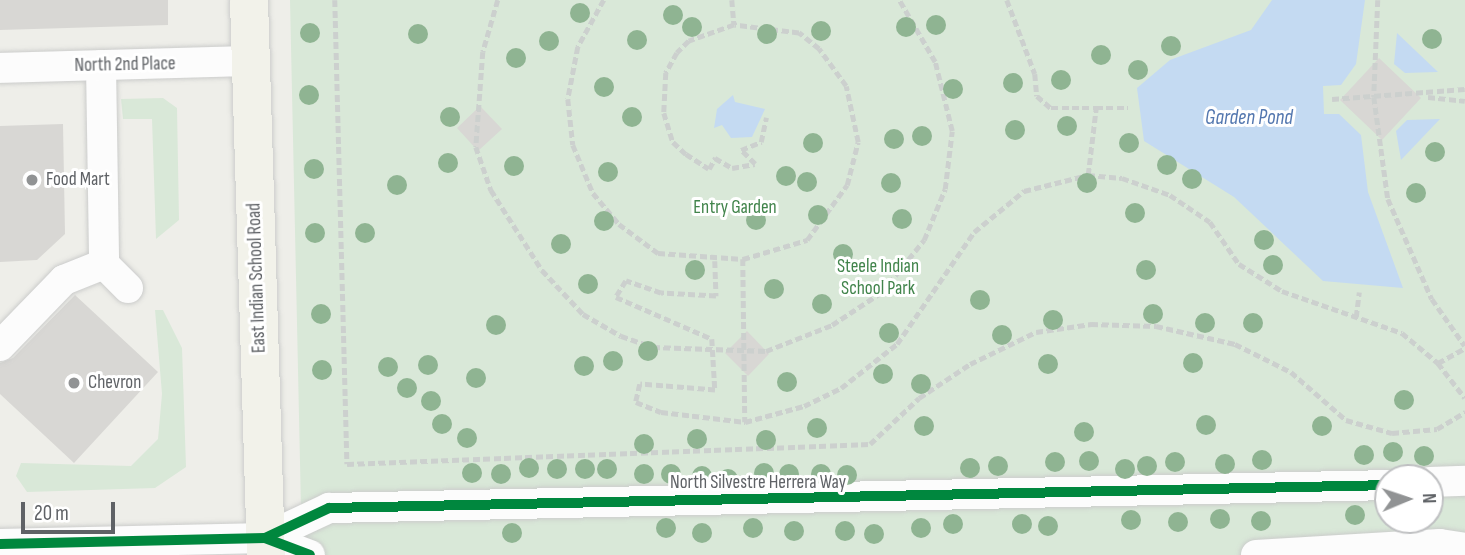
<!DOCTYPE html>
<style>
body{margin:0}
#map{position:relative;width:1465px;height:555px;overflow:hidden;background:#eeeee9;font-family:"Sofia Sans Condensed",sans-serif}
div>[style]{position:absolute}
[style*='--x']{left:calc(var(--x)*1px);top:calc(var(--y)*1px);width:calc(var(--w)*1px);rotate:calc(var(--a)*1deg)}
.green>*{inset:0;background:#d9e8d8}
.water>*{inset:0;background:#c4daf2}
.building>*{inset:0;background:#d8d7d4}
.path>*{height:4.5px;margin-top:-2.25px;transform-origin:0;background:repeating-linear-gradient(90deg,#ccd0ce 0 7px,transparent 0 10.5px)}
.roads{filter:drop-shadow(0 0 2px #cbcccb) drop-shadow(0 0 2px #cbcccb)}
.minor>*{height:30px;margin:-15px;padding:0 15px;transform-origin:15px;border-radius:15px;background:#fcfcfc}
.major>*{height:38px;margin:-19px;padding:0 19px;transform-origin:19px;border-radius:19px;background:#f2f2ea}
.cycleway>*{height:10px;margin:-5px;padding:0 5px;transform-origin:5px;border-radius:5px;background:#00873e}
.trees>*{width:20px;height:20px;margin:-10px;border-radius:50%;background:#8fb492}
.dots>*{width:19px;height:19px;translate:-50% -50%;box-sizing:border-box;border:4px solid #fff;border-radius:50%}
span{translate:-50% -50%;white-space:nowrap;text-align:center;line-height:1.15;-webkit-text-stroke:6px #fff;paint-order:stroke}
.street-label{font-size:19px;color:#5f6266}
.poi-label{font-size:19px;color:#5f6266}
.left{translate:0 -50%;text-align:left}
.park-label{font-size:19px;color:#41844b}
.water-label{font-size:21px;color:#5377af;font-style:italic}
.north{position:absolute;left:1374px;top:464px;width:70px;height:70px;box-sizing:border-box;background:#fff;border:2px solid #bfc0c2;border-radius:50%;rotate:88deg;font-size:19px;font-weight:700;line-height:28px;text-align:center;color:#5f6266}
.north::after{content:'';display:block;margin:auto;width:24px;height:32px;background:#919394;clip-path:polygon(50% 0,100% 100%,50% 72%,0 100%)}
.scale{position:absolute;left:21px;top:502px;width:94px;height:32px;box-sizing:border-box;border:4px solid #5f6266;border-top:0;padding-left:9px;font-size:21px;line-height:24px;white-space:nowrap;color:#5f6266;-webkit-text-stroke:5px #fff;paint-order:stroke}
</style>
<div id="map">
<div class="green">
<i style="clip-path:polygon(evenodd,290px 0,1465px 0,1465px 555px,302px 555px,290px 0,1388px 478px,1430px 478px,1430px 520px,1388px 520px,1388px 478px)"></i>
<i style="clip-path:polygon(163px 98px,177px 108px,179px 220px,156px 239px,152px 119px,123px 119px,121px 99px)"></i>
<i style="clip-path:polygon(155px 310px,163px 310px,182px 348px,186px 467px,155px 488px,27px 492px,16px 476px,21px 463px,131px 466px,158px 439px,162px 394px)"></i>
</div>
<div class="water">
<i style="clip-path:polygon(1272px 0,1365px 0,1356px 64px,1341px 85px,1323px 86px,1324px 114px,1339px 114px,1361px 135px,1368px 192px,1403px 288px,1323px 281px,1234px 197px,1144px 141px,1137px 88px,1170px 60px,1251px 30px)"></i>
<i style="clip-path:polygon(1397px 33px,1438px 72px,1405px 73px,1394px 64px)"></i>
<i style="clip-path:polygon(733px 95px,735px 102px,765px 109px,752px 137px,731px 138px,722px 125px,714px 128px,717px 109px)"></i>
<i style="clip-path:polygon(1440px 119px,1401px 160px,1396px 131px,1407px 120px)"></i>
</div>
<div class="building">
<i style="clip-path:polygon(0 0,168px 0,168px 25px,0 30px)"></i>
<i style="clip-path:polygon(1379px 58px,1421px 98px,1382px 140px,1340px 100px)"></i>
<i style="clip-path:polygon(480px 106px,502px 129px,478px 151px,457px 128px)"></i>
<i style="clip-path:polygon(63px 124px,65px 234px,37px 260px,0 262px,0 126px)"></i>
<i style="clip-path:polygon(75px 295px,158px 372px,74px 463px,0 394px,0 363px,13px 358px)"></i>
<i style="clip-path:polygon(747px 331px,769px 354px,748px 376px,725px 353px)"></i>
</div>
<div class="path">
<i style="--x:335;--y:0;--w:464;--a:88.5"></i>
<i style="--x:347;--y:464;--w:523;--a:-2.19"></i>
<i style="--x:870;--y:444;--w:67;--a:-43.2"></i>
<i style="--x:919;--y:398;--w:61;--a:-33.7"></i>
<i style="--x:970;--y:364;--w:73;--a:-25.9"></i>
<i style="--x:1036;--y:332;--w:56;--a:-8.3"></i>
<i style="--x:1091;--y:324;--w:65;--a:1.8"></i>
<i style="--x:1156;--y:326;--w:81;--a:12.8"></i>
<i style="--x:1235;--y:344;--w:63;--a:26.6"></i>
<i style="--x:1291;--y:372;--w:73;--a:41.1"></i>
<i style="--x:1346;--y:420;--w:48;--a:15.8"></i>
<i style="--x:1392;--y:433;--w:45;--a:-5.1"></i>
<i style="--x:1437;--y:429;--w:33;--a:-31"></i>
<i style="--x:498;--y:0;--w:54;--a:106.1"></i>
<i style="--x:483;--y:52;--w:95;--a:94.2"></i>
<i style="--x:476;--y:147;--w:46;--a:70.8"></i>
<i style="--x:491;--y:190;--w:95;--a:57.5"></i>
<i style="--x:542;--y:270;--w:60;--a:47"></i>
<i style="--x:583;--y:314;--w:44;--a:30.1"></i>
<i style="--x:621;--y:336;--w:34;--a:19"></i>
<i style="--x:653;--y:347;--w:113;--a:2"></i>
<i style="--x:766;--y:351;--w:71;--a:-21.5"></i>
<i style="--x:832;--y:325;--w:60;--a:-33.4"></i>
<i style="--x:882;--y:292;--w:67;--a:-51.1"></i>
<i style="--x:924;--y:240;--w:55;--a:-67.6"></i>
<i style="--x:945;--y:189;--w:58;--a:-83.1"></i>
<i style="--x:952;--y:131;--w:71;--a:-103.8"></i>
<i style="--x:935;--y:62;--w:72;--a:-120.1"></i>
<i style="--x:604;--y:0;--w:54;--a:119"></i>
<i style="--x:578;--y:47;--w:53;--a:100.9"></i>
<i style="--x:568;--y:99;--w:46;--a:83.8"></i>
<i style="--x:573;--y:145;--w:52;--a:67.4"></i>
<i style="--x:593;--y:193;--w:40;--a:50"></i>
<i style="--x:619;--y:224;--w:49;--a:36.6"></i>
<i style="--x:658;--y:253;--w:85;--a:4"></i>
<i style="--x:743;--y:259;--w:67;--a:-16.5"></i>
<i style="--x:807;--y:240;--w:68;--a:-54"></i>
<i style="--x:847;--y:185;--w:44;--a:-75.7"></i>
<i style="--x:858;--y:142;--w:57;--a:-102.1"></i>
<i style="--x:846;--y:86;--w:46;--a:-126.1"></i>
<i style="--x:819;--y:49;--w:26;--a:-141"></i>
<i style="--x:799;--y:33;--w:65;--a:-173"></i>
<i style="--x:734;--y:25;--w:48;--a:160.4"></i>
<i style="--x:689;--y:41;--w:17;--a:135"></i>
<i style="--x:677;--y:53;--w:23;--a:119"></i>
<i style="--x:666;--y:73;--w:40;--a:92.9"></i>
<i style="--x:664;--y:113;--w:30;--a:73"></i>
<i style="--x:673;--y:142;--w:18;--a:43"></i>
<i style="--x:686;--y:154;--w:27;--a:33"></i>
<i style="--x:709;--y:169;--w:13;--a:-61"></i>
<i style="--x:715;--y:158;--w:20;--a:30"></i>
<i style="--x:732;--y:168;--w:23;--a:-10"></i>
<i style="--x:755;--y:164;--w:20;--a:-135"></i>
<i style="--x:741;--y:150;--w:22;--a:-22"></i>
<i style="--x:761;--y:142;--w:25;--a:-78"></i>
<i style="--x:732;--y:0;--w:25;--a:85"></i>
<i style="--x:1007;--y:0;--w:79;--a:69.3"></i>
<i style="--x:1035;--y:74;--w:22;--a:85"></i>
<i style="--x:1037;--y:96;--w:18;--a:41"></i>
<i style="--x:1051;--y:108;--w:45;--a:0"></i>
<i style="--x:1378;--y:0;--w:97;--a:92.4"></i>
<i style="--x:1374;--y:97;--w:103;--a:82.2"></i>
<i style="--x:1388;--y:199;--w:109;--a:66.3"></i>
<i style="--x:1432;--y:299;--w:57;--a:54.9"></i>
<i style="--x:1428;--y:97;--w:37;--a:6"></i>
<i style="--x:1332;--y:99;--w:133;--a:-4.3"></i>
<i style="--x:1088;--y:175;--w:67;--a:-83.2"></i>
<i style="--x:1096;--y:108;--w:32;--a:0"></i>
<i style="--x:743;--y:259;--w:163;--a:89.3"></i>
<i style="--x:715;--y:261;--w:35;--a:88"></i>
<i style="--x:716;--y:296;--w:55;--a:-176.9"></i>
<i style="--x:661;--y:293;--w:37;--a:-161"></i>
<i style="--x:626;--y:281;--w:19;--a:122"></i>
<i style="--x:616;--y:297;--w:105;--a:23.6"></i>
<i style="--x:712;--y:339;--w:51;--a:86.6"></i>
<i style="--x:715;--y:390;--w:75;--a:-175.4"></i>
<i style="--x:640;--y:384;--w:18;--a:103"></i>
<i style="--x:636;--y:402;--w:27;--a:22"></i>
<i style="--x:661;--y:412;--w:85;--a:6.8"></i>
<i style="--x:745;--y:422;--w:61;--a:-15.2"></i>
<i style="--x:804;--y:406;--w:41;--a:-25.9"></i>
<i style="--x:841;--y:388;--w:71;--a:-38.2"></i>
<i style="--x:897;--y:344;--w:136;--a:-55.5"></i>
<i style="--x:974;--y:232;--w:65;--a:-39.4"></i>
<i style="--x:1024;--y:191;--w:66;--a:-14"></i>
<i style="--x:1088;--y:175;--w:34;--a:5"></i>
<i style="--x:1122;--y:178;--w:51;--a:19.5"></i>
<i style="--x:1170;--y:195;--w:48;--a:34"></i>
<i style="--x:1210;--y:222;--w:51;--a:55.4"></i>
<i style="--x:1239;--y:264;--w:51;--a:32.1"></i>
<i style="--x:1282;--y:291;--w:127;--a:19.3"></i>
<i style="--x:1402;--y:333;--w:47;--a:39.8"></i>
<i style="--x:1438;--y:363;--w:44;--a:52.4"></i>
<i style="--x:1356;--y:317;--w:25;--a:-83"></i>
<i style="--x:1438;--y:363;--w:31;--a:-29"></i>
</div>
<div class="roads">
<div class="minor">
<i style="--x:101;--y:65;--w:199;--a:89.1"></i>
<i style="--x:104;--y:264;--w:34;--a:45"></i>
<i style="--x:0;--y:68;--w:251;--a:-1.6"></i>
<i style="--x:0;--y:346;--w:92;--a:-45.9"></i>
<i style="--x:64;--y:280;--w:43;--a:-21.8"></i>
<i style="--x:1430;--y:482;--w:35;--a:-2"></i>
<i style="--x:265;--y:538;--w:71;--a:-25.1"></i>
<i style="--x:329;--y:508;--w:1059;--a:-1.24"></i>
<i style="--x:0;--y:544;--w:265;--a:-1.3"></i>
<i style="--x:265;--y:538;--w:48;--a:20.7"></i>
<i style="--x:1256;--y:555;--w:184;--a:-3.4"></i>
<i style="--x:1440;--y:544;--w:25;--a:9"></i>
</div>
<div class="major">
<i style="--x:249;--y:0;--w:555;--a:88.25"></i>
</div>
</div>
<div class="cycleway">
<i style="--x:265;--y:538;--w:71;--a:-25.1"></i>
<i style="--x:329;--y:508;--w:1059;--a:-1.24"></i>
<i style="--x:0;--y:544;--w:265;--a:-1.3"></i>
<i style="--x:265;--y:538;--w:48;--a:20.7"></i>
</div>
<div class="trees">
<i style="left:580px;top:13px"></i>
<i style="left:673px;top:15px"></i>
<i style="left:936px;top:25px"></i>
<i style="left:692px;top:27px"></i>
<i style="left:906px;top:27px"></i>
<i style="left:821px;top:31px"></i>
<i style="left:310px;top:33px"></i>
<i style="left:418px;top:34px"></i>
<i style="left:767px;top:34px"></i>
<i style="left:1432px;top:39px"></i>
<i style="left:637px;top:40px"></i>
<i style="left:549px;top:41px"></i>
<i style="left:1171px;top:46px"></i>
<i style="left:1101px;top:55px"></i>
<i style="left:516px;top:58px"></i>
<i style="left:1138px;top:70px"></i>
<i style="left:1061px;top:80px"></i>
<i style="left:1013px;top:83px"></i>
<i style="left:604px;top:87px"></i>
<i style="left:953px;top:89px"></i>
<i style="left:309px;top:95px"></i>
<i style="left:450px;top:117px"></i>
<i style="left:632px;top:117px"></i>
<i style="left:1067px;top:126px"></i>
<i style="left:1015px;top:130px"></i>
<i style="left:922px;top:136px"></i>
<i style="left:894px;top:139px"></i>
<i style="left:813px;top:143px"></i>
<i style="left:1129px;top:143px"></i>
<i style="left:1435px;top:152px"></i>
<i style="left:448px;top:163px"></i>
<i style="left:1167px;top:165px"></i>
<i style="left:514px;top:166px"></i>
<i style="left:314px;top:169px"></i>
<i style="left:608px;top:172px"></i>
<i style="left:786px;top:176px"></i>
<i style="left:1192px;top:179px"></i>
<i style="left:807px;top:182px"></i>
<i style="left:891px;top:183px"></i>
<i style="left:1087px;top:183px"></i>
<i style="left:397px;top:185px"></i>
<i style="left:1416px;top:193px"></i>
<i style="left:1135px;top:213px"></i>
<i style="left:818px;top:215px"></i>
<i style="left:902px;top:219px"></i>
<i style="left:756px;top:220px"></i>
<i style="left:604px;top:221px"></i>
<i style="left:315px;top:233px"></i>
<i style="left:365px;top:233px"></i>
<i style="left:1264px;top:240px"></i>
<i style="left:561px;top:244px"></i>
<i style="left:843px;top:254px"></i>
<i style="left:1273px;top:265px"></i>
<i style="left:695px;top:270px"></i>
<i style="left:1146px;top:270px"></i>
<i style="left:588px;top:284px"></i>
<i style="left:774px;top:289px"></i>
<i style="left:980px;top:300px"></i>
<i style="left:822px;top:304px"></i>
<i style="left:321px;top:314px"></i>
<i style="left:1153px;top:314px"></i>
<i style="left:1053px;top:320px"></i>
<i style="left:1205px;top:323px"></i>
<i style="left:1253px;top:323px"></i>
<i style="left:496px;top:325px"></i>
<i style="left:889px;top:333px"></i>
<i style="left:1002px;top:335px"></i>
<i style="left:648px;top:351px"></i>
<i style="left:613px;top:361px"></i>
<i style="left:1193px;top:363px"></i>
<i style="left:1048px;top:364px"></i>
<i style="left:428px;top:365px"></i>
<i style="left:584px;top:366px"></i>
<i style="left:388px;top:367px"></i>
<i style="left:322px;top:370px"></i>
<i style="left:883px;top:374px"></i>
<i style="left:476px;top:378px"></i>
<i style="left:787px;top:382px"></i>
<i style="left:921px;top:384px"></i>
<i style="left:407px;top:388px"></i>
<i style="left:1404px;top:400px"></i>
<i style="left:431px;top:401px"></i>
<i style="left:442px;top:424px"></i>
<i style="left:1206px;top:425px"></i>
<i style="left:924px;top:426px"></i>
<i style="left:1322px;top:426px"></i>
<i style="left:817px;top:428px"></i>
<i style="left:1084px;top:432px"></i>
<i style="left:467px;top:438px"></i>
<i style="left:697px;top:439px"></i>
<i style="left:766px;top:440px"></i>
<i style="left:644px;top:444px"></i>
<i style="left:1393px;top:452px"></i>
<i style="left:1364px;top:455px"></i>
<i style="left:1424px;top:456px"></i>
<i style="left:1262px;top:460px"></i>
<i style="left:1089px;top:461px"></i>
<i style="left:1055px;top:462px"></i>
<i style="left:1175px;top:462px"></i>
<i style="left:1225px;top:464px"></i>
<i style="left:998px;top:466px"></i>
<i style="left:1147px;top:466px"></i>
<i style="left:529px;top:468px"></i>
<i style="left:970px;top:468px"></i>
<i style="left:557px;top:469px"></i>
<i style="left:585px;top:469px"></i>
<i style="left:607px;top:469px"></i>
<i style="left:1125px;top:469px"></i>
<i style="left:472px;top:473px"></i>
<i style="left:764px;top:473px"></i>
<i style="left:501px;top:474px"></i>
<i style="left:644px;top:474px"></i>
<i style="left:671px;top:474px"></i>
<i style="left:789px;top:474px"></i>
<i style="left:821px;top:474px"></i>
<i style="left:847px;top:475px"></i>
<i style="left:702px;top:476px"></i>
<i style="left:728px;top:479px"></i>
<i style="left:1355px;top:515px"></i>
<i style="left:1220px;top:519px"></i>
<i style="left:1131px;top:520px"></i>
<i style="left:1261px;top:521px"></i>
<i style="left:1178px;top:522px"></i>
<i style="left:953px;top:524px"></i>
<i style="left:1022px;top:524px"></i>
<i style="left:1048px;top:526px"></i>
<i style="left:666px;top:528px"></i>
<i style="left:753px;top:528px"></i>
<i style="left:921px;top:528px"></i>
<i style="left:794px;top:531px"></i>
<i style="left:845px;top:531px"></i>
<i style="left:512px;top:533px"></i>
<i style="left:702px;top:533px"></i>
<i style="left:874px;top:534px"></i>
</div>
<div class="dots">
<i style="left:32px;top:180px;background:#919394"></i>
<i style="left:74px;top:383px;background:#919394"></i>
</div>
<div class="street-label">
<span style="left:125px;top:65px;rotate:-1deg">North 2nd Place</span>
<span style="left:257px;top:278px;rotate:-92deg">East Indian School Road</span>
<span style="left:758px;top:483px">North Silvestre Herrera Way</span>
</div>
<div class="poi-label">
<span class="left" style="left:46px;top:180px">Food Mart</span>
<span class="left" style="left:88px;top:383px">Chevron</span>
</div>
<div class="park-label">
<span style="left:735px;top:208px">Entry Garden</span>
<span style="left:878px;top:278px">Steele Indian<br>School Park</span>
</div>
<div class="water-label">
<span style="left:1249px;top:118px">Garden Pond</span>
</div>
<div class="north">N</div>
<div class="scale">20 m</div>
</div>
